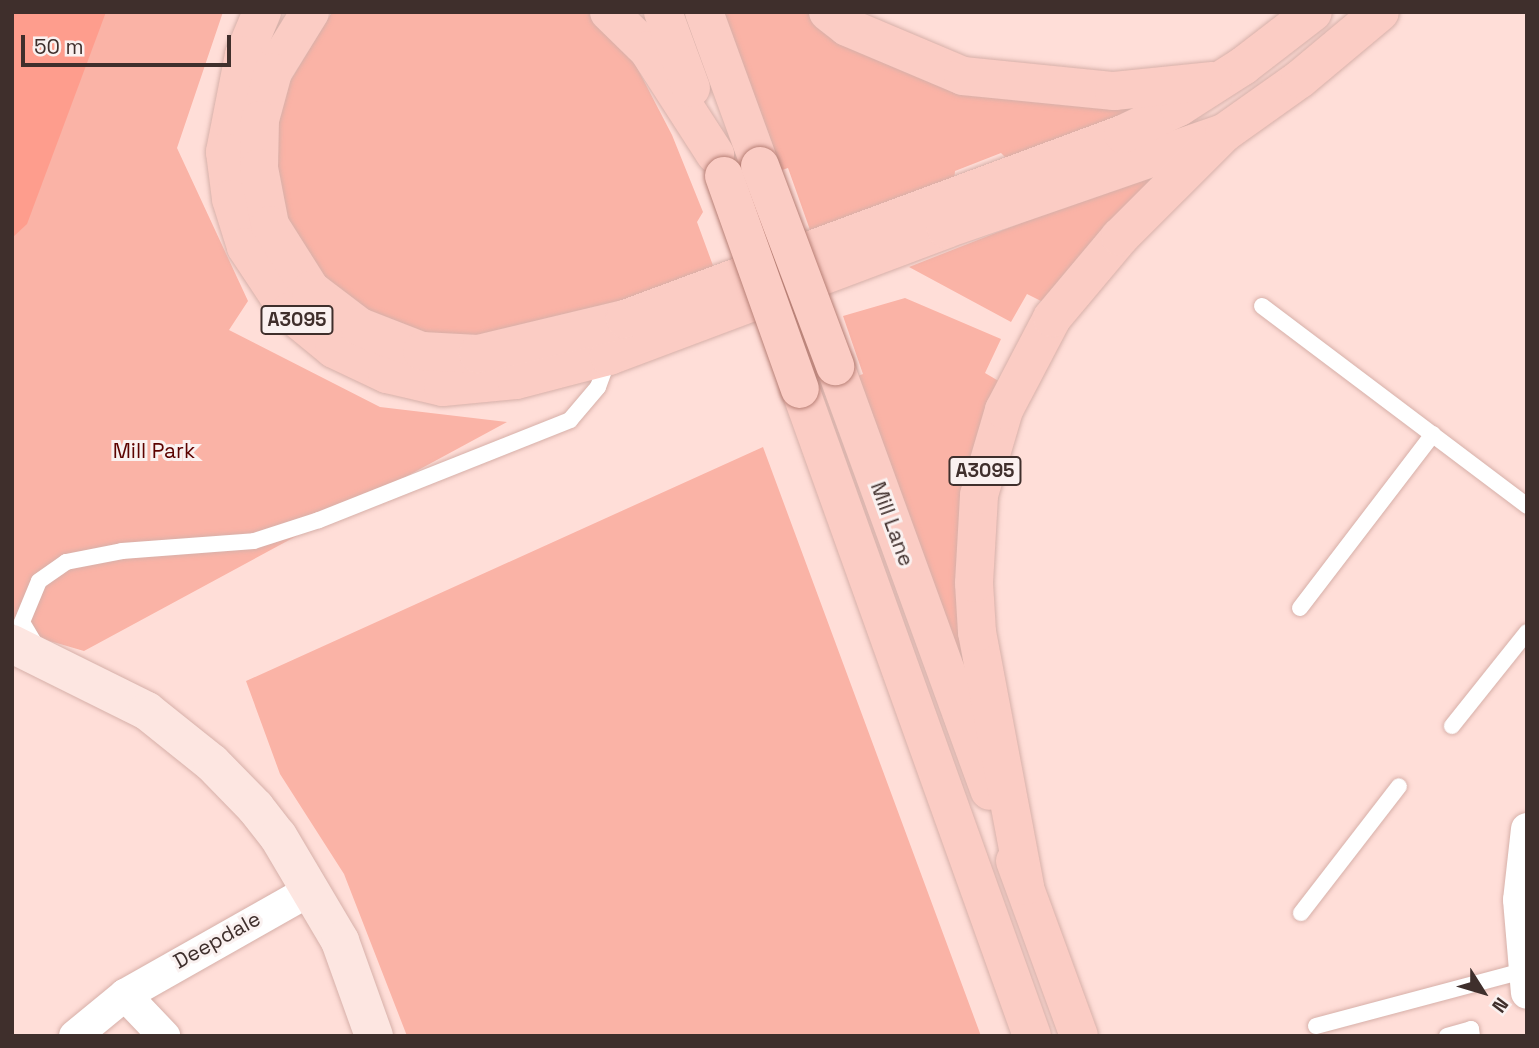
<!DOCTYPE html>
<style>
body{margin:0}
#map{position:relative;width:1539px;height:1048px;overflow:hidden;background:#ffded8;font-family:"Space Grotesk",sans-serif}
div>[style]{position:absolute}
[style*='--x']{left:calc(var(--x)*1px);top:calc(var(--y)*1px);width:calc(var(--w)*1px);rotate:calc(var(--a)*1deg)}
.green>*{inset:0;background:#fab3a6}
.water>*{inset:0;background:#fe9d8d}
.roads{filter:drop-shadow(0 0 2px #d7b0a9) drop-shadow(0 0 2px #d7b0a9)}
.lane>*{height:16px;margin:-8px;padding:0 8px;transform-origin:8px;border-radius:8px;background:#fff}
.street>*{height:32px;margin:-16px;padding:0 16px;transform-origin:16px;border-radius:16px;background:#fff}
.secondary>*{height:38px;margin:-19px;padding:0 19px;transform-origin:19px;border-radius:19px;background:#fde6e1}
.primary>*{height:38px;margin:-19px;padding:0 19px;transform-origin:19px;border-radius:19px;background:#fbccc4}
.bridges{filter:drop-shadow(0 0 2px #b77f75) drop-shadow(0 0 2px #b77f75)}
.primary-bridge>*{height:38px;margin:-19px;padding:0 19px;transform-origin:19px;border-radius:19px;background:#fbccc4}
span{translate:-50% -50%;white-space:nowrap;text-align:center;line-height:1.15;-webkit-text-stroke:6px #faf1f0;paint-order:stroke}
.shield-label span{padding:2px 5px;background:#faf1f0;border:2px solid;border-radius:5px;-webkit-text-stroke-width:0}
.shield-label{font-size:19px;color:#3f2f2c;font-weight:700}
.park-label{font-size:21px;color:#5c0300}
.street-label{font-size:21px;color:#3f2f2c}
.frame{position:absolute;inset:0;border:14px solid #3f2f2c;pointer-events:none}
.north{position:absolute;left:1448px;top:957px;width:70px;height:70px;-webkit-text-stroke:5px #faf1f0;paint-order:stroke;rotate:127deg;font-size:19px;font-weight:700;line-height:28px;text-align:center;color:#3f2f2c}
.north::after{content:'';display:block;margin:auto;width:24px;height:32px;background:#3f2f2c;clip-path:polygon(50% 0,100% 100%,50% 72%,0 100%)}
.scale{position:absolute;left:21px;top:35px;width:210px;height:32px;box-sizing:border-box;border:4px solid #3f2f2c;border-top:0;padding-left:9px;font-size:21px;line-height:24px;white-space:nowrap;color:#3f2f2c;-webkit-text-stroke:5px #faf1f0;paint-order:stroke}
</style>
<div id="map">
<div class="green">
<i style="clip-path:polygon(12px 12px,223px 12px,177px 148px,248px 301px,229px 330px,380px 407px,507px 422px,84px 651px,12px 630px)"></i>
<i style="clip-path:polygon(332px 12px,595px 12px,632px 58px,672px 135px,703px 212px,697px 222px,715px 271px,565px 327px,451px 346px,350px 312px,279px 217px,272px 111px)"></i>
<i style="clip-path:polygon(723px 12px,813px 12px,874px 50px,1162px 100px,1009px 161px,1001px 153px,955px 171px,954px 182px,810px 230px,788px 168px,782px 170px)"></i>
<i style="clip-path:polygon(1153px 177px,1043px 302px,1027px 294px,1011px 322px,909px 267px,1100px 192px)"></i>
<i style="clip-path:polygon(905px 298px,1001px 339px,985px 373px,1002px 383px,981px 721px,855px 377px,863px 374px,843px 316px)"></i>
<i style="clip-path:polygon(763px 447px,981px 1036px,407px 1036px,344px 874px,280px 774px,246px 681px)"></i>
</div>
<div class="water">
<i style="clip-path:polygon(12px 12px,106px 12px,27px 224px,12px 238px)"></i>
</div>
<div class="roads">
<div class="lane">
<i style="--x:1262;--y:306;--w:332;--a:37"></i>
<i style="--x:1300;--y:608;--w:219;--a:-52.6"></i>
<i style="--x:38;--y:649;--w:31;--a:-121"></i>
<i style="--x:22;--y:622;--w:44;--a:-67.5"></i>
<i style="--x:39;--y:581;--w:33;--a:-35"></i>
<i style="--x:66;--y:562;--w:57;--a:-11.1"></i>
<i style="--x:122;--y:551;--w:132;--a:-4.3"></i>
<i style="--x:254;--y:541;--w:68;--a:-17.9"></i>
<i style="--x:319;--y:520;--w:270;--a:-21.7"></i>
<i style="--x:570;--y:420;--w:43;--a:-49.7"></i>
<i style="--x:598;--y:387;--w:29;--a:-70"></i>
<i style="--x:1452;--y:726;--w:120;--a:-51.4"></i>
<i style="--x:1301;--y:913;--w:160;--a:-52.3"></i>
<i style="--x:1316;--y:1026;--w:214;--a:-14.9"></i>
<i style="--x:1447;--y:1036;--w:25;--a:-16"></i>
<i style="--x:1471;--y:1029;--w:7;--a:82"></i>
</div>
<div class="street">
<i style="--x:1527;--y:829;--w:71;--a:96.4"></i>
<i style="--x:1519;--y:900;--w:93;--a:85.1"></i>
<i style="--x:125;--y:995;--w:57;--a:46.4"></i>
<i style="--x:75;--y:1036;--w:65;--a:-39.4"></i>
<i style="--x:125;--y:995;--w:215;--a:-29.5"></i>
</div>
<div class="secondary">
<i style="--x:12;--y:644;--w:151;--a:26.4"></i>
<i style="--x:147;--y:711;--w:83;--a:38.7"></i>
<i style="--x:212;--y:763;--w:62;--a:45.7"></i>
<i style="--x:255;--y:807;--w:37;--a:52"></i>
<i style="--x:278;--y:836;--w:122;--a:59.4"></i>
<i style="--x:340;--y:941;--w:101;--a:70.3"></i>
</div>
<div class="primary">
<i style="--x:262;--y:12;--w:47;--a:112.7"></i>
<i style="--x:244;--y:55;--w:99;--a:101.1"></i>
<i style="--x:225;--y:152;--w:47;--a:82.7"></i>
<i style="--x:231;--y:199;--w:50;--a:72.6"></i>
<i style="--x:246;--y:247;--w:78;--a:56.5"></i>
<i style="--x:289;--y:312;--w:58;--a:39.4"></i>
<i style="--x:334;--y:349;--w:59;--a:25.3"></i>
<i style="--x:387;--y:374;--w:57;--a:13.1"></i>
<i style="--x:443;--y:387;--w:73;--a:-5.5"></i>
<i style="--x:516;--y:380;--w:96;--a:-14.5"></i>
<i style="--x:609;--y:356;--w:360;--a:-20.6"></i>
<i style="--x:946;--y:229;--w:294;--a:-19.1"></i>
<i style="--x:310;--y:12;--w:70;--a:121.7"></i>
<i style="--x:273;--y:72;--w:50;--a:105.2"></i>
<i style="--x:260;--y:120;--w:48;--a:91.2"></i>
<i style="--x:259;--y:168;--w:58;--a:79.1"></i>
<i style="--x:270;--y:225;--w:77;--a:57.8"></i>
<i style="--x:311;--y:290;--w:61;--a:37.1"></i>
<i style="--x:360;--y:327;--w:66;--a:21.2"></i>
<i style="--x:422;--y:351;--w:56;--a:3.1"></i>
<i style="--x:478;--y:354;--w:151;--a:-13.4"></i>
<i style="--x:625;--y:319;--w:531;--a:-20.38"></i>
<i style="--x:1123;--y:134;--w:62;--a:-25.7"></i>
<i style="--x:1179;--y:107;--w:76;--a:-32.6"></i>
<i style="--x:1243;--y:66;--w:88;--a:-37.6"></i>
<i style="--x:609;--y:12;--w:54;--a:44.3"></i>
<i style="--x:648;--y:50;--w:124;--a:57.2"></i>
<i style="--x:663;--y:12;--w:81;--a:69.8"></i>
<i style="--x:704;--y:12;--w:164;--a:70"></i>
<i style="--x:828;--y:12;--w:24;--a:38"></i>
<i style="--x:847;--y:27;--w:126;--a:22.9"></i>
<i style="--x:963;--y:76;--w:152;--a:5.7"></i>
<i style="--x:1114;--y:91;--w:99;--a:-5.8"></i>
<i style="--x:835;--y:366;--w:452;--a:70"></i>
<i style="--x:800;--y:389;--w:687;--a:70.27"></i>
<i style="--x:1015;--y:861;--w:186;--a:69.9"></i>
<i style="--x:1025;--y:886;--w:258;--a:-100.7"></i>
<i style="--x:977;--y:632;--w:49;--a:-93.5"></i>
<i style="--x:974;--y:583;--w:88;--a:-86.7"></i>
<i style="--x:979;--y:495;--w:89;--a:-73.6"></i>
<i style="--x:1004;--y:410;--w:104;--a:-62.4"></i>
<i style="--x:1052;--y:318;--w:106;--a:-50"></i>
<i style="--x:1120;--y:237;--w:147;--a:-45"></i>
<i style="--x:1224;--y:133;--w:93;--a:-35.4"></i>
<i style="--x:1300;--y:79;--w:104;--a:-39.9"></i>
</div>
</div>
<div class="bridges">
<div class="primary-bridge">
<i style="--x:760;--y:166;--w:214;--a:69.4"></i>
<i style="--x:724;--y:176;--w:226;--a:70.4"></i>
</div>
</div>
<div class="shield-label">
<span style="left:297px;top:320px">A3095</span>
<span style="left:985px;top:471px">A3095</span>
</div>
<div class="park-label">
<span style="left:154px;top:451px">Mill Park</span>
</div>
<div class="street-label">
<span style="left:892px;top:524px;rotate:70deg">Mill Lane</span>
<span style="left:217px;top:940px;rotate:-29deg">Deepdale</span>
</div>
<div class="frame"></div>
<div class="north">N</div>
<div class="scale">50 m</div>
</div>
